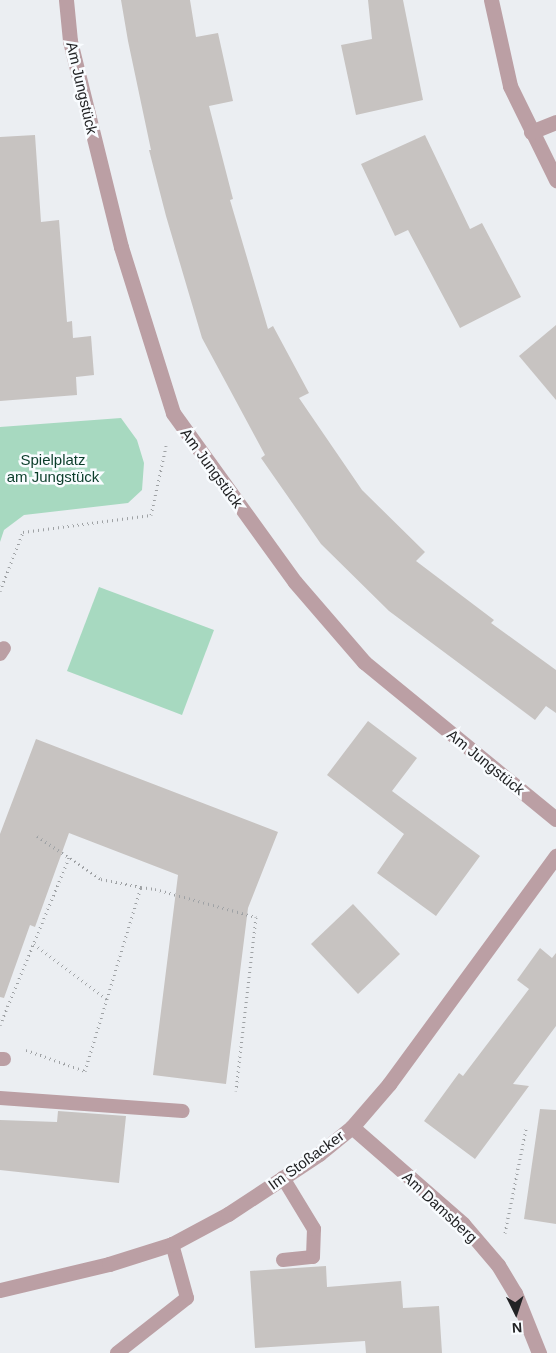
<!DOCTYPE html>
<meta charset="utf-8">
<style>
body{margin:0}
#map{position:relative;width:556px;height:1353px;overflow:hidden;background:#ebeef2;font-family:Helvetica,sans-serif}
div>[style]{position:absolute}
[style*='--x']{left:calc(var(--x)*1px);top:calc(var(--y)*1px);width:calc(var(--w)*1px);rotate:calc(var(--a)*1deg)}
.green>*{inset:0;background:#a7d9c0}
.building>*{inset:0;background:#c7c3c1}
.path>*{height:3px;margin-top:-1.5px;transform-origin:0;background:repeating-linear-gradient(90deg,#9fa2a5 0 1px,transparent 0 5px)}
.lane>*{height:14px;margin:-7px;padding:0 7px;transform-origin:7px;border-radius:7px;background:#bb9fa4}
.street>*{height:15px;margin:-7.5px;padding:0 7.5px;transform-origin:7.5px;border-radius:7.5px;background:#bb9fa4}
span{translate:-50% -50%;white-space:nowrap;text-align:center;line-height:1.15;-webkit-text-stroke:5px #f9fcff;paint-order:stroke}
.street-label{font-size:15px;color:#222325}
.park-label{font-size:15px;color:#0b3d2a}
.north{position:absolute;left:491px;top:1288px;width:50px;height:50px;-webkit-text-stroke:4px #f9fcff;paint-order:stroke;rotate:176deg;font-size:14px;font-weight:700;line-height:20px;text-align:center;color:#222325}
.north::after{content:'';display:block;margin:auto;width:18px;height:22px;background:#222325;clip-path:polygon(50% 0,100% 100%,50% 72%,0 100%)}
</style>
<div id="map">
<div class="green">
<i style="clip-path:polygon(121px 418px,137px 440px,144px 463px,142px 490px,128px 503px,24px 515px,4px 530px,0 542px,0 427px)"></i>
<i style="clip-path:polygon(99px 587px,214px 630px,182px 715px,67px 671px)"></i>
</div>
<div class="building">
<i style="clip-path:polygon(121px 0,190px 0,196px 37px,218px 33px,233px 101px,209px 106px,233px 199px,230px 200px,268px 329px,273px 326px,309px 393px,299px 398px,362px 490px,425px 552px,416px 561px,494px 620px,491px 623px,556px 670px,556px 713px,546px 706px,535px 720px,389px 611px,321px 544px,261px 458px,265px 455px,202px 338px,166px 216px,149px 150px,151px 150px,128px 41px)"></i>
<i style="clip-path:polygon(368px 0,403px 0,423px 100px,356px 115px,341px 45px,372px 39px)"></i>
<i style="clip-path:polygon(35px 135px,41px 222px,59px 220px,67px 322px,72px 321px,73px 338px,91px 336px,94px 375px,76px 377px,77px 395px,0 401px,0 137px)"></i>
<i style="clip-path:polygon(425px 135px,470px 229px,482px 223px,521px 297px,460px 328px,408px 230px,395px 236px,361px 164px)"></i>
<i style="clip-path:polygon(556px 325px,556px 400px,519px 356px)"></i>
<i style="clip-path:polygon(368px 721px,417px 758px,392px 791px,480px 856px,436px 916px,377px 873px,404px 834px,327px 775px)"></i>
<i style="clip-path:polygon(36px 739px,278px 832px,248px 908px,226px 1084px,153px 1075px,178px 875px,69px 833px,35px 927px,30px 925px,4px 998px,0 997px,0 834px)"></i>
<i style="clip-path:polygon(353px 904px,400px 954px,358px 994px,311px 944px)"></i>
<i style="clip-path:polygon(540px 948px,552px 958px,556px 953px,556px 1026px,513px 1084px,529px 1086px,475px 1159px,424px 1121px,459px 1073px,463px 1076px,529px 989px,517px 980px)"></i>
<i style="clip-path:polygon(540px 1109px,556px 1110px,556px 1224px,524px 1219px)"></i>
<i style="clip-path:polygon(58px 1111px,126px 1116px,119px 1183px,0 1170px,0 1120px,57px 1122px)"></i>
<i style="clip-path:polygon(326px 1266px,327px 1287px,401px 1281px,403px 1308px,439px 1306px,442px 1353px,366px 1353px,365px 1341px,255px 1348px,250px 1271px)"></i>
</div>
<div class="path">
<i style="--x:0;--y:591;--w:63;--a:-68.7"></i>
<i style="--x:23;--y:532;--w:129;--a:-7.6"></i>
<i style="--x:151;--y:515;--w:71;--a:-77.7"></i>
<i style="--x:37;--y:836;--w:77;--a:33.9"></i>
<i style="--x:101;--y:879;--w:41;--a:11.3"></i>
<i style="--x:34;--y:944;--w:91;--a:37"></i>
<i style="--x:0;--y:1025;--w:181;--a:-67.6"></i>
<i style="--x:26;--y:1050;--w:63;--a:19.6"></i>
<i style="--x:85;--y:1071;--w:192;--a:-73.1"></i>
<i style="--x:141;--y:887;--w:14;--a:8"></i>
<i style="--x:155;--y:889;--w:105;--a:15.5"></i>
<i style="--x:256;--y:917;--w:175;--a:96.6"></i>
<i style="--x:505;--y:1233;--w:106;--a:-78.6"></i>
</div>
<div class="lane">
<i style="--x:0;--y:654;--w:7;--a:-56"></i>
<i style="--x:0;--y:1059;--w:4;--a:0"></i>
<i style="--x:0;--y:1098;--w:183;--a:4.1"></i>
<i style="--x:283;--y:1260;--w:30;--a:-6"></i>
<i style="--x:313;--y:1257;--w:28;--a:-88"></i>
<i style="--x:314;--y:1229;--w:60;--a:-121.3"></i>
<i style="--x:117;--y:1353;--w:89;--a:-38.2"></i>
<i style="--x:187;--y:1298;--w:56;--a:-105.5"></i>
</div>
<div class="street">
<i style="--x:66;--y:0;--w:41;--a:84.4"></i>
<i style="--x:70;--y:41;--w:212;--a:76.1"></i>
<i style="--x:121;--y:247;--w:174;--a:72.6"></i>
<i style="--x:173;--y:413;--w:208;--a:54.2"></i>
<i style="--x:295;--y:582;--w:106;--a:49.2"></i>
<i style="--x:364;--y:662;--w:248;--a:39.3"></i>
<i style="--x:491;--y:0;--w:88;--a:77.5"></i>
<i style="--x:510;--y:86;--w:105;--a:63.9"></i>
<i style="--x:531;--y:132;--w:27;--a:-22"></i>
<i style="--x:352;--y:1127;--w:147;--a:41.1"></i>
<i style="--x:463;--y:1224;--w:54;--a:49.5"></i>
<i style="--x:498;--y:1265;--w:33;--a:59"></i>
<i style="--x:515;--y:1293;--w:65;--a:68.2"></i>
<i style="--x:0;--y:1290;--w:112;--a:-13.4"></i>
<i style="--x:109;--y:1264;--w:66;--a:-17.6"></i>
<i style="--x:172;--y:1244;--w:64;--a:-28.2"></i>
<i style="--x:228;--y:1214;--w:109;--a:-33.4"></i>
<i style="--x:319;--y:1154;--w:43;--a:-39.3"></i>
<i style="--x:352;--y:1127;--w:57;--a:-49.3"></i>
<i style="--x:389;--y:1084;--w:283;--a:-53.8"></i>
</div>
<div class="street-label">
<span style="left:82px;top:88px;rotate:77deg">Am Jungstück</span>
<span style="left:212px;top:468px;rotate:54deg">Am Jungstück</span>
<span style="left:486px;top:762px;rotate:39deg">Am Jungstück</span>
<span style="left:306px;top:1160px;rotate:-36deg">Im Stoßacker</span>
<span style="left:440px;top:1207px;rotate:43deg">Am Damsberg</span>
</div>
<div class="park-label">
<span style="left:53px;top:468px">Spielplatz<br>am Jungstück</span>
</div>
<div class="north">N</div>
</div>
